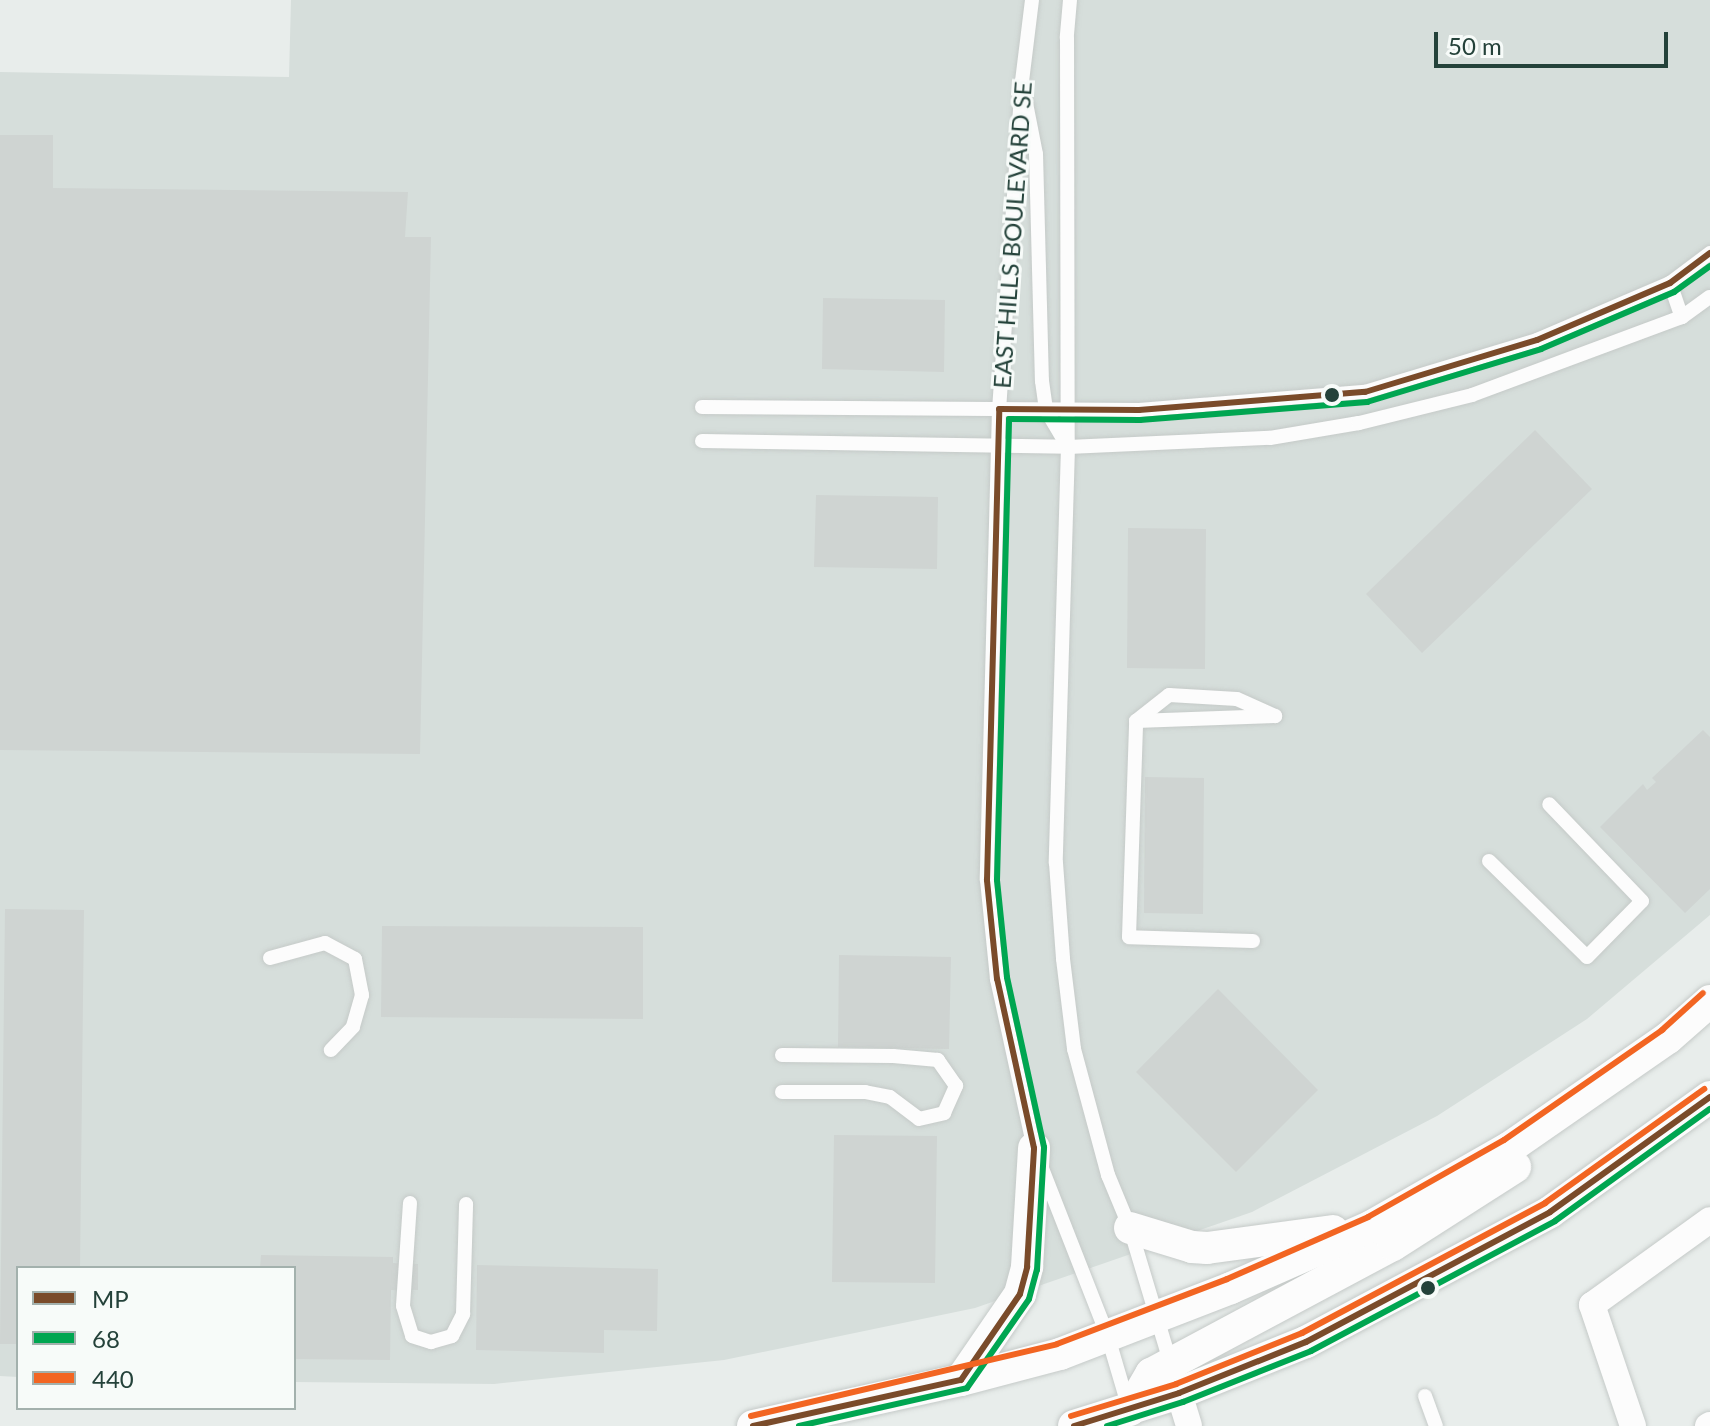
<!DOCTYPE html>
<style>
body{margin:0}
#map{position:relative;width:1710px;height:1426px;overflow:hidden;background:#e8edeb;font-family:Lato,sans-serif}
div>[style]{position:absolute}
[style*='--x']{left:calc(var(--x)*1px);top:calc(var(--y)*1px);width:calc(var(--w)*1px);rotate:calc(var(--a)*1deg)}
.built>*{inset:0;background:#d6dedb}
.building>*{inset:0;background:#cfd4d2}
.roads{filter:drop-shadow(0 0 2px #c5cac8) drop-shadow(0 0 2px #c5cac8)}
.service>*{height:14px;margin:-7px;padding:0 7px;transform-origin:7px;border-radius:7px;background:#fcfcfc}
.minor>*{height:26px;margin:-13px;padding:0 13px;transform-origin:13px;border-radius:13px;background:#fcfcfc}
.tertiary>*{height:32px;margin:-16px;padding:0 16px;transform-origin:16px;border-radius:16px;background:#fcfcfc}
.bus-1>*{height:6px;margin:-3px;padding:0 3px;transform-origin:3px;border-radius:3px;background:#7a4b2a}
.bus-2>*{height:6px;margin:-3px;padding:0 3px;transform-origin:3px;border-radius:3px;background:#00a651}
.bus-3>*{height:6px;margin:-3px;padding:0 3px;transform-origin:3px;border-radius:3px;background:#f26522}
.dots>*{width:22px;height:22px;translate:-50% -50%;box-sizing:border-box;border:4px solid #f7fbf9;border-radius:50%}
span{translate:-50% -50%;white-space:nowrap;text-align:center;line-height:1.15;-webkit-text-stroke:6px #f7fbf9;paint-order:stroke}
.street-label{font-size:24px;color:#24423a}
.legend{position:absolute;left:16px;top:1266px;width:280px;height:144px;box-sizing:border-box;background:#f7fbf9;border:2px solid #a3b1ad;margin:0;padding:10px 14px;list-style:none;font-size:24px;color:#24423a}
.legend li{display:flex;align-items:center;gap:16px;height:40px}
.legend b{width:40px;border:2px solid #a3b1ad}
.scale{position:absolute;left:1434px;top:32px;width:234px;height:36px;box-sizing:border-box;border:4px solid #24423a;border-top:0;padding-left:10px;font-size:24px;line-height:28px;white-space:nowrap;color:#24423a;-webkit-text-stroke:6px #f7fbf9;paint-order:stroke}
</style>
<div id="map">
<div class="built">
<i style="clip-path:polygon(291px 0,1710px 0,1710px 915px,1587px 1019px,1437px 1116px,1252px 1212px,975px 1308px,724px 1360px,494px 1384px,294px 1382px,294px 1268px,18px 1268px,18px 1377px,0 1376px,0 72px,289px 77px)"></i>
</div>
<div class="building">
<i style="clip-path:polygon(0 135px,53px 135px,53px 188px,408px 192px,405px 237px,431px 237px,420px 754px,0 750px)"></i>
<i style="clip-path:polygon(823px 298px,945px 300px,944px 372px,822px 369px)"></i>
<i style="clip-path:polygon(1535px 430px,1592px 489px,1422px 653px,1366px 594px)"></i>
<i style="clip-path:polygon(816px 495px,938px 497px,937px 569px,814px 567px)"></i>
<i style="clip-path:polygon(1128px 528px,1206px 529px,1205px 669px,1127px 668px)"></i>
<i style="clip-path:polygon(1703px 730px,1710px 737px,1710px 889px,1685px 913px,1600px 827px,1643px 784px,1647px 790px,1656px 782px,1652px 778px)"></i>
<i style="clip-path:polygon(1145px 777px,1204px 778px,1203px 914px,1144px 913px)"></i>
<i style="clip-path:polygon(5px 909px,84px 910px,80px 1268px,18px 1268px,18px 1344px,0 1344px)"></i>
<i style="clip-path:polygon(382px 926px,643px 927px,643px 1019px,381px 1017px)"></i>
<i style="clip-path:polygon(839px 955px,951px 957px,949px 1049px,838px 1047px)"></i>
<i style="clip-path:polygon(1218px 989px,1318px 1090px,1236px 1172px,1136px 1072px)"></i>
<i style="clip-path:polygon(834px 1135px,937px 1136px,935px 1283px,832px 1282px)"></i>
<i style="clip-path:polygon(261px 1255px,393px 1257px,393px 1263px,418px 1264px,418px 1290px,391px 1290px,390px 1360px,294px 1359px,294px 1268px,260px 1268px)"></i>
<i style="clip-path:polygon(477px 1265px,658px 1269px,657px 1331px,604px 1330px,604px 1353px,476px 1350px)"></i>
</div>
<div class="roads">
<div class="service">
<i style="--x:1032;--y:0;--w:82;--a:97"></i>
<i style="--x:1022;--y:81;--w:329;--a:94"></i>
<i style="--x:999;--y:409;--w:471;--a:91.5"></i>
<i style="--x:987;--y:880;--w:100;--a:84.2"></i>
<i style="--x:997;--y:979;--w:173;--a:77.7"></i>
<i style="--x:1034;--y:1148;--w:203;--a:68.6"></i>
<i style="--x:1108;--y:1337;--w:71;--a:73.6"></i>
<i style="--x:1070;--y:0;--w:38;--a:95"></i>
<i style="--x:1067;--y:38;--w:409;--a:89.9"></i>
<i style="--x:1068;--y:447;--w:416;--a:91.7"></i>
<i style="--x:1056;--y:863;--w:96;--a:85.8"></i>
<i style="--x:1063;--y:959;--w:91;--a:83"></i>
<i style="--x:1074;--y:1049;--w:131;--a:74.9"></i>
<i style="--x:1108;--y:1175;--w:57;--a:67.5"></i>
<i style="--x:1130;--y:1228;--w:143;--a:73.3"></i>
<i style="--x:1026;--y:103;--w:52;--a:78.9"></i>
<i style="--x:1036;--y:154;--w:227;--a:88.5"></i>
<i style="--x:1042;--y:381;--w:29;--a:82"></i>
<i style="--x:1046;--y:410;--w:43;--a:59.3"></i>
<i style="--x:1670;--y:283;--w:36;--a:71"></i>
<i style="--x:702;--y:407;--w:437;--a:0.4"></i>
<i style="--x:1139;--y:410;--w:227;--a:-4.6"></i>
<i style="--x:1365;--y:392;--w:180;--a:-16.8"></i>
<i style="--x:1537;--y:340;--w:145;--a:-23.2"></i>
<i style="--x:1670;--y:283;--w:50;--a:-36.9"></i>
<i style="--x:702;--y:441;--w:366;--a:0.9"></i>
<i style="--x:1068;--y:447;--w:202;--a:-2.6"></i>
<i style="--x:1270;--y:438;--w:90;--a:-9.6"></i>
<i style="--x:1359;--y:423;--w:116;--a:-13.9"></i>
<i style="--x:1472;--y:395;--w:224;--a:-20.4"></i>
<i style="--x:1682;--y:317;--w:34;--a:-36"></i>
<i style="--x:1136;--y:721;--w:139;--a:-2.1"></i>
<i style="--x:1489;--y:861;--w:137;--a:44.4"></i>
<i style="--x:1587;--y:957;--w:78;--a:-45.5"></i>
<i style="--x:1642;--y:901;--w:134;--a:-133.8"></i>
<i style="--x:1253;--y:941;--w:124;--a:-178.2"></i>
<i style="--x:1129;--y:937;--w:216;--a:-88.1"></i>
<i style="--x:1136;--y:721;--w:42;--a:-38.2"></i>
<i style="--x:1169;--y:695;--w:68;--a:3.4"></i>
<i style="--x:1237;--y:699;--w:42;--a:24.1"></i>
<i style="--x:270;--y:958;--w:57;--a:-15.3"></i>
<i style="--x:325;--y:943;--w:34;--a:28"></i>
<i style="--x:355;--y:959;--w:37;--a:79"></i>
<i style="--x:362;--y:995;--w:33;--a:106"></i>
<i style="--x:353;--y:1027;--w:32;--a:134"></i>
<i style="--x:782;--y:1092;--w:83;--a:0"></i>
<i style="--x:865;--y:1092;--w:25;--a:11"></i>
<i style="--x:890;--y:1097;--w:36;--a:37"></i>
<i style="--x:919;--y:1119;--w:26;--a:-13"></i>
<i style="--x:944;--y:1113;--w:30;--a:-66"></i>
<i style="--x:956;--y:1086;--w:32;--a:-125"></i>
<i style="--x:938;--y:1060;--w:45;--a:-174.9"></i>
<i style="--x:893;--y:1056;--w:111;--a:-179.5"></i>
<i style="--x:410;--y:1203;--w:103;--a:93.9"></i>
<i style="--x:403;--y:1306;--w:31;--a:73"></i>
<i style="--x:412;--y:1336;--w:20;--a:18"></i>
<i style="--x:431;--y:1342;--w:22;--a:-16"></i>
<i style="--x:452;--y:1336;--w:25;--a:-63"></i>
<i style="--x:463;--y:1314;--w:110;--a:-88.4"></i>
<i style="--x:1425;--y:1396;--w:32;--a:70"></i>
</div>
<div class="minor">
<i style="--x:1179;--y:1393;--w:34;--a:73"></i>
<i style="--x:1633;--y:1426;--w:128;--a:-108.7"></i>
<i style="--x:1592;--y:1305;--w:145;--a:-35.8"></i>
<i style="--x:1708;--y:1426;--w:2;--a:-27"></i>
</div>
<div class="tertiary">
<i style="--x:1130;--y:1228;--w:65;--a:17"></i>
<i style="--x:1192;--y:1247;--w:15;--a:4"></i>
<i style="--x:1207;--y:1248;--w:127;--a:-7.7"></i>
<i style="--x:961;--y:1380;--w:104;--a:-55.5"></i>
<i style="--x:1020;--y:1294;--w:28;--a:-75"></i>
<i style="--x:1027;--y:1267;--w:119;--a:-86.6"></i>
<i style="--x:1130;--y:1410;--w:42;--a:-59.7"></i>
<i style="--x:1151;--y:1374;--w:274;--a:-28.1"></i>
<i style="--x:1393;--y:1245;--w:145;--a:-32.6"></i>
<i style="--x:753;--y:1426;--w:213;--a:-12.5"></i>
<i style="--x:961;--y:1380;--w:102;--a:-14.7"></i>
<i style="--x:1060;--y:1354;--w:183;--a:-21.1"></i>
<i style="--x:1231;--y:1288;--w:154;--a:-23.7"></i>
<i style="--x:1372;--y:1226;--w:158;--a:-29.7"></i>
<i style="--x:1509;--y:1148;--w:193;--a:-34.7"></i>
<i style="--x:1668;--y:1038;--w:56;--a:-41.4"></i>
<i style="--x:1074;--y:1426;--w:110;--a:-17.4"></i>
<i style="--x:1179;--y:1393;--w:137;--a:-21.9"></i>
<i style="--x:1306;--y:1342;--w:276;--a:-28"></i>
<i style="--x:1550;--y:1212;--w:197;--a:-35.7"></i>
</div>
</div>
<div class="bus-1">
<i style="--x:753;--y:1426;--w:213;--a:-12.5"></i>
<i style="--x:961;--y:1380;--w:104;--a:-55.5"></i>
<i style="--x:1020;--y:1294;--w:28;--a:-75"></i>
<i style="--x:1027;--y:1267;--w:119;--a:-86.6"></i>
<i style="--x:1034;--y:1148;--w:173;--a:-102.3"></i>
<i style="--x:997;--y:979;--w:100;--a:-95.8"></i>
<i style="--x:987;--y:880;--w:471;--a:-88.5"></i>
<i style="--x:999;--y:409;--w:140;--a:0.4"></i>
<i style="--x:1139;--y:410;--w:227;--a:-4.6"></i>
<i style="--x:1365;--y:392;--w:180;--a:-16.8"></i>
<i style="--x:1537;--y:340;--w:145;--a:-23.2"></i>
<i style="--x:1670;--y:283;--w:50;--a:-36.9"></i>
<i style="--x:1074;--y:1426;--w:110;--a:-17.4"></i>
<i style="--x:1179;--y:1393;--w:137;--a:-21.9"></i>
<i style="--x:1306;--y:1342;--w:276;--a:-28"></i>
<i style="--x:1550;--y:1212;--w:197;--a:-35.7"></i>
</div>
<div class="bus-2">
<i style="--x:799;--y:1426;--w:172;--a:-12.7"></i>
<i style="--x:967;--y:1388;--w:108;--a:-55.1"></i>
<i style="--x:1029;--y:1299;--w:30;--a:-75"></i>
<i style="--x:1037;--y:1270;--w:123;--a:-86.7"></i>
<i style="--x:1044;--y:1147;--w:174;--a:-102.3"></i>
<i style="--x:1007;--y:977;--w:98;--a:-95.9"></i>
<i style="--x:997;--y:880;--w:461;--a:-88.5"></i>
<i style="--x:1009;--y:419;--w:131;--a:0.4"></i>
<i style="--x:1140;--y:420;--w:228;--a:-4.5"></i>
<i style="--x:1367;--y:402;--w:182;--a:-16.9"></i>
<i style="--x:1541;--y:349;--w:145;--a:-23.2"></i>
<i style="--x:1674;--y:292;--w:44;--a:-35.8"></i>
<i style="--x:1107;--y:1426;--w:80;--a:-17.5"></i>
<i style="--x:1183;--y:1402;--w:138;--a:-21.7"></i>
<i style="--x:1311;--y:1351;--w:276;--a:-28"></i>
<i style="--x:1555;--y:1221;--w:191;--a:-35.9"></i>
</div>
<div class="bus-3">
<i style="--x:751;--y:1416;--w:314;--a:-13.2"></i>
<i style="--x:1057;--y:1344;--w:182;--a:-20.9"></i>
<i style="--x:1227;--y:1279;--w:154;--a:-23.7"></i>
<i style="--x:1368;--y:1217;--w:156;--a:-29.5"></i>
<i style="--x:1504;--y:1140;--w:193;--a:-34.8"></i>
<i style="--x:1662;--y:1030;--w:55;--a:-42.1"></i>
<i style="--x:1071;--y:1416;--w:110;--a:-16.9"></i>
<i style="--x:1176;--y:1384;--w:136;--a:-22"></i>
<i style="--x:1302;--y:1333;--w:276;--a:-28.1"></i>
<i style="--x:1545;--y:1203;--w:196;--a:-35.6"></i>
</div>
<div class="dots">
<i style="left:1332px;top:395px;background:#24423a"></i>
<i style="left:1428px;top:1288px;background:#24423a"></i>
</div>
<div class="street-label">
<span style="left:1012px;top:235px;rotate:-86deg">EAST HILLS BOULEVARD SE</span>
</div>
<ul class="legend">
<li><b style="height:10px;background:#7a4b2a"></b>MP</li>
<li><b style="height:10px;background:#00a651"></b>68</li>
<li><b style="height:10px;background:#f26522"></b>440</li>
</ul>
<div class="scale">50 m</div>
</div>
